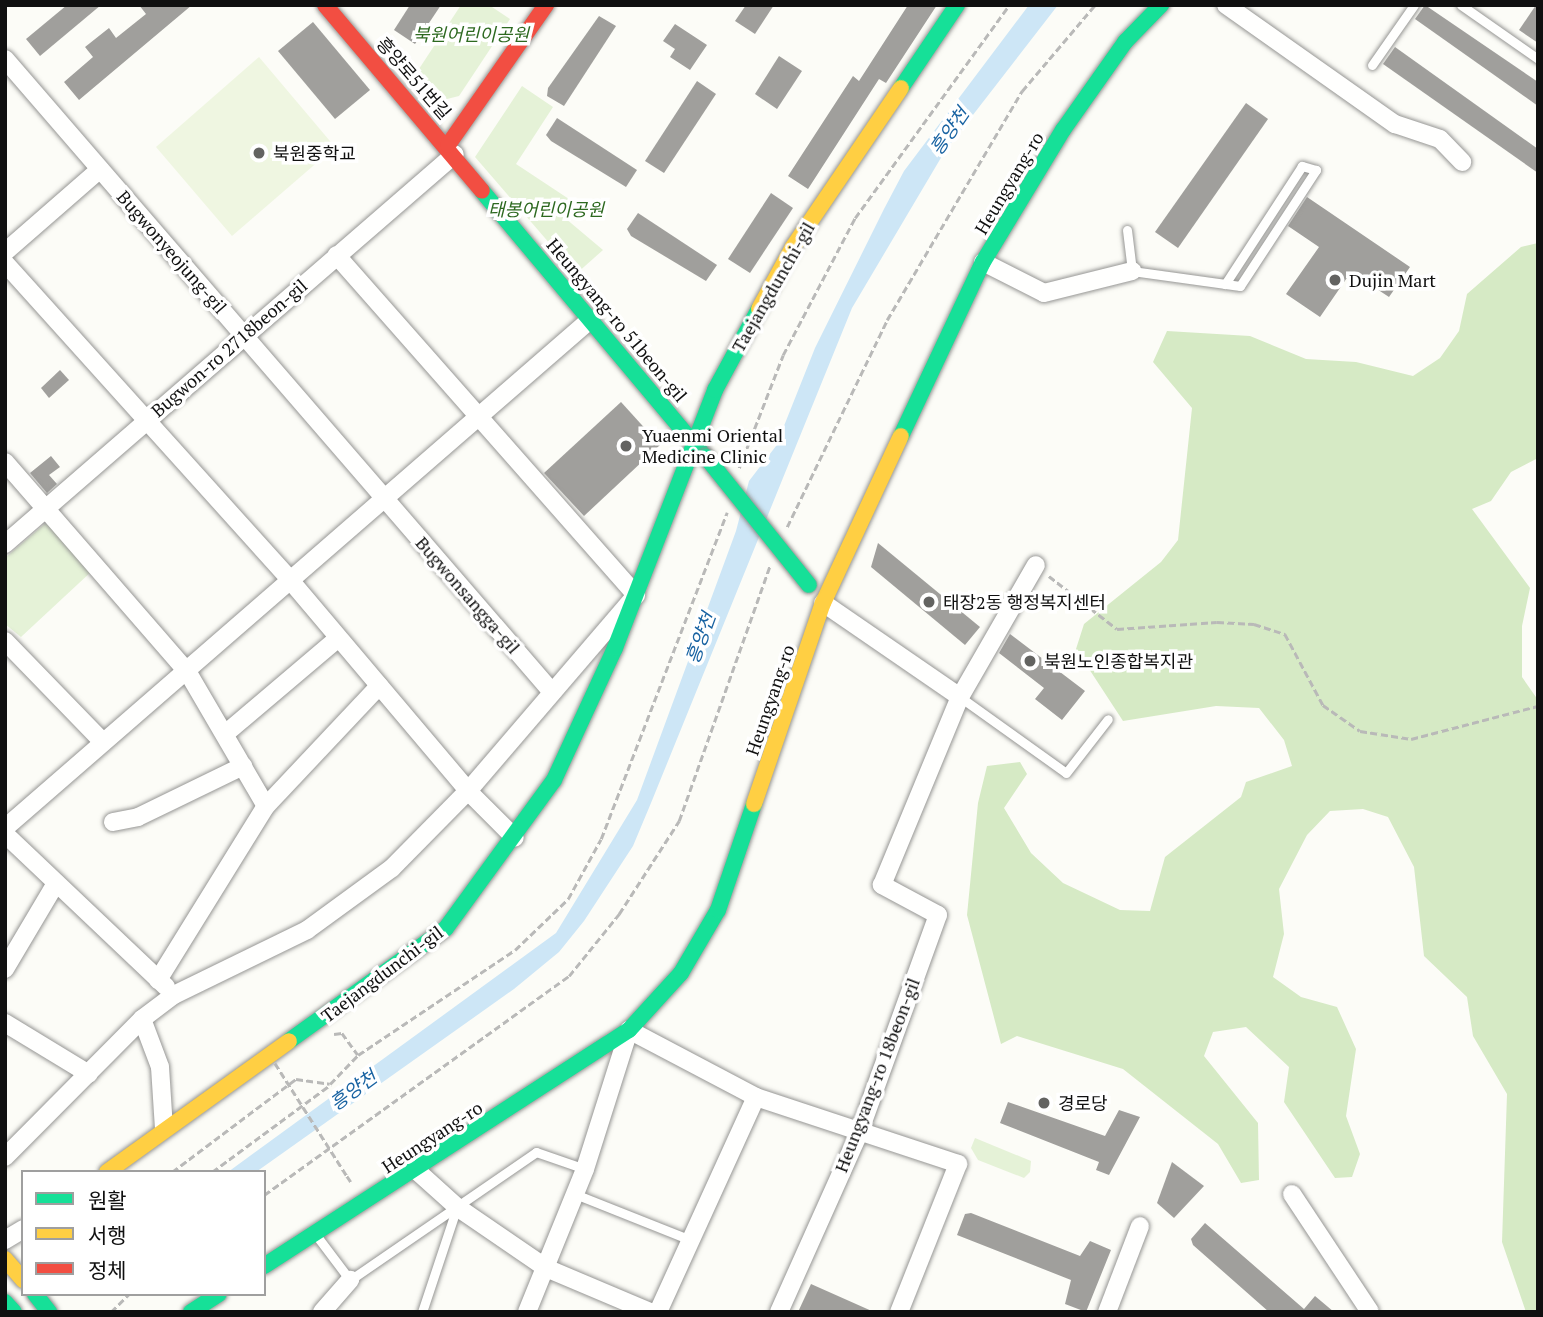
<!DOCTYPE html>
<meta charset="utf-8">
<style>
body{margin:0}
#map{position:relative;width:1543px;height:1317px;overflow:hidden;background:#fcfcf7;font-family:"PT Serif","Noto Sans KR",serif}
div>[style]{position:absolute}
[style*='--x']{left:calc(var(--x)*1px);top:calc(var(--y)*1px);width:calc(var(--w)*1px);rotate:calc(var(--a)*1deg)}
.green>*{inset:0;background:#e5f2d7}
.forest>*{inset:0;background:#d6eac5}
.pitch>*{inset:0;background:#eff6e1}
.water>*{inset:0;background:#cde6f6}
.building>*{inset:0;background:#a09f9c}
.path>*{height:2.5px;margin-top:-1.25px;transform-origin:0;background:repeating-linear-gradient(90deg,#b9b9b8 0 7px,transparent 0 10.5px)}
.roads{filter:drop-shadow(0 0 2px #969694) drop-shadow(0 0 2px #969694)}
.lane>*{height:9px;margin:-4.5px;padding:0 4.5px;transform-origin:4.5px;border-radius:4.5px;background:#fffffe}
.street>*{height:18px;margin:-9px;padding:0 9px;transform-origin:9px;border-radius:9px;background:#fffffe}
.fast>*{height:16px;margin:-8px;padding:0 8px;transform-origin:8px;border-radius:8px;background:#16e098}
.slow>*{height:16px;margin:-8px;padding:0 8px;transform-origin:8px;border-radius:8px;background:#ffcf43}
.jam>*{height:16px;margin:-8px;padding:0 8px;transform-origin:8px;border-radius:8px;background:#f24e42}
.path-bridge>*{height:2.5px;margin-top:-1.25px;transform-origin:0;background:repeating-linear-gradient(90deg,#b9b9b8 0 7px,transparent 0 10.5px)}
.bridges{filter:drop-shadow(0 0 2px #8d8d8b) drop-shadow(0 0 2px #8d8d8b)}
.fast-bridge>*{height:16px;margin:-8px;padding:0 8px;transform-origin:8px;border-radius:8px;background:#16e098}
.dots>*{width:19px;height:19px;translate:-50% -50%;box-sizing:border-box;border:4px solid #fff;border-radius:50%}
span{translate:-50% -50%;white-space:nowrap;text-align:center;line-height:1.15;-webkit-text-stroke:7px #fff;paint-order:stroke}
.park-label{font-size:18px;color:#2d6920;font-style:italic}
.street-label{font-size:18px;color:#101010}
.poi-label{font-size:18px;color:#101010}
.left{translate:0 -50%;text-align:left}
.water-label{font-size:19px;color:#1963a2;font-style:italic}
.frame{position:absolute;inset:0;border:7px solid #101010;pointer-events:none}
.legend{position:absolute;left:21px;top:1170px;width:245px;height:126px;box-sizing:border-box;background:#fff;border:2px solid #9f9f9f;margin:0;padding:9px 12px;list-style:none;font-size:21px;color:#101010}
.legend li{display:flex;align-items:center;gap:14px;height:35px}
.legend b{width:35px;border:2px solid #9f9f9f}
</style>
<div id="map">
<div class="green">
<i style="clip-path:polygon(461px 5px,489px 5px,510px 19px,459px 96px,443px 100px,413px 78px)"></i>
<i style="clip-path:polygon(522px 86px,553px 107px,516px 164px,575px 203px,565px 218px,603px 250px,576px 274px,475px 157px)"></i>
<i style="clip-path:polygon(47px 522px,92px 571px,21px 637px,5px 624px,5px 558px)"></i>
<i style="clip-path:polygon(975px 1138px,1031px 1161px,1030px 1172px,1024px 1178px,978px 1160px,971px 1148px)"></i>
</div>
<div class="forest">
<i style="clip-path:polygon(1538px 243px,1538px 458px,1511px 472px,1491px 501px,1472px 509px,1530px 588px,1522px 626px,1522px 677px,1538px 700px,1538px 1312px,1526px 1312px,1502px 1242px,1507px 1094px,1473px 1036px,1467px 997px,1424px 956px,1414px 867px,1388px 817px,1363px 809px,1330px 811px,1307px 835px,1279px 889px,1284px 934px,1273px 977px,1301px 997px,1337px 1007px,1356px 1049px,1346px 1116px,1360px 1154px,1352px 1177px,1335px 1178px,1284px 1102px,1289px 1067px,1246px 1027px,1213px 1032px,1204px 1056px,1258px 1123px,1259px 1180px,1241px 1183px,1218px 1144px,1123px 1069px,1017px 1036px,1001px 1044px,967px 915px,978px 803px,987px 766px,1020px 762px,1027px 774px,1004px 808px,1031px 853px,1063px 883px,1120px 910px,1150px 911px,1165px 857px,1241px 797px,1246px 782px,1292px 766px,1284px 740px,1259px 708px,1216px 706px,1123px 721px,1076px 649px,1084px 624px,1161px 562px,1178px 540px,1192px 408px,1153px 362px,1167px 331px,1250px 336px,1306px 359px,1356px 362px,1413px 376px,1440px 358px,1459px 331px,1467px 294px,1521px 247px)"></i>
</div>
<div class="pitch">
<i style="clip-path:polygon(259px 57px,335px 147px,232px 236px,156px 147px)"></i>
</div>
<div class="water">
<i style="clip-path:polygon(1029px 5px,1058px 5px,945px 151px,852px 308px,651px 803px,633px 846px,584px 921px,559px 952px,514px 989px,256px 1172px,228px 1172px,556px 933px,637px 800px,736px 531px,749px 481px,776px 446px,815px 348px,884px 209px,904px 171px)"></i>
</div>
<div class="building">
<i style="clip-path:polygon(67px 5px,101px 5px,40px 56px,26px 39px)"></i>
<i style="clip-path:polygon(139px 5px,192px 5px,79px 100px,64px 82px,93px 57px,85px 47px,109px 28px,116px 38px,146px 14px)"></i>
<i style="clip-path:polygon(410px 5px,441px 5px,415px 44px,394px 30px)"></i>
<i style="clip-path:polygon(746px 5px,774px 5px,755px 34px,735px 21px)"></i>
<i style="clip-path:polygon(908px 5px,937px 5px,886px 83px,879px 79px,808px 189px,788px 176px,853px 76px,859px 81px)"></i>
<i style="clip-path:polygon(1425px 5px,1538px 82px,1538px 106px,1415px 19px)"></i>
<i style="clip-path:polygon(1536px 5px,1538px 5px,1538px 43px,1519px 30px)"></i>
<i style="clip-path:polygon(599px 16px,616px 26px,564px 106px,547px 96px,548px 88px)"></i>
<i style="clip-path:polygon(313px 22px,370px 90px,335px 119px,278px 51px)"></i>
<i style="clip-path:polygon(675px 24px,707px 45px,690px 70px,670px 57px,675px 49px,663px 41px)"></i>
<i style="clip-path:polygon(1395px 47px,1538px 149px,1538px 173px,1383px 64px)"></i>
<i style="clip-path:polygon(779px 56px,802px 71px,777px 109px,755px 94px)"></i>
<i style="clip-path:polygon(697px 81px,716px 94px,664px 173px,645px 161px)"></i>
<i style="clip-path:polygon(1246px 103px,1268px 119px,1178px 248px,1155px 232px)"></i>
<i style="clip-path:polygon(557px 118px,637px 170px,626px 187px,551px 141px,546px 135px)"></i>
<i style="clip-path:polygon(771px 193px,793px 208px,750px 273px,728px 259px)"></i>
<i style="clip-path:polygon(1307px 197px,1410px 267px,1389px 297px,1351px 272px,1320px 317px,1286px 294px,1319px 247px,1288px 226px)"></i>
<i style="clip-path:polygon(638px 213px,717px 265px,706px 281px,631px 236px,627px 229px)"></i>
<i style="clip-path:polygon(60px 370px,69px 380px,49px 398px,41px 388px)"></i>
<i style="clip-path:polygon(621px 402px,660px 445px,584px 516px,544px 473px)"></i>
<i style="clip-path:polygon(51px 456px,60px 467px,49px 475px,57px 484px,47px 493px,30px 473px)"></i>
<i style="clip-path:polygon(878px 543px,980px 627px,965px 645px,871px 567px)"></i>
<i style="clip-path:polygon(1010px 634px,1085px 691px,1062px 720px,1035px 699px,1044px 688px,999px 653px)"></i>
<i style="clip-path:polygon(1008px 1102px,1105px 1136px,1119px 1110px,1140px 1117px,1109px 1175px,1096px 1170px,1099px 1162px,1000px 1123px)"></i>
<i style="clip-path:polygon(1172px 1162px,1204px 1186px,1174px 1218px,1157px 1203px)"></i>
<i style="clip-path:polygon(971px 1213px,1080px 1256px,1090px 1241px,1111px 1250px,1086px 1312px,1065px 1304px,1071px 1280px,957px 1235px,965px 1214px)"></i>
<i style="clip-path:polygon(1205px 1223px,1304px 1309px,1315px 1296px,1334px 1312px,1269px 1312px,1193px 1245px,1191px 1239px)"></i>
<i style="clip-path:polygon(811px 1284px,874px 1312px,798px 1312px)"></i>
</div>
<div class="path">
<i style="--x:739;--y:468;--w:121;--a:-68.7"></i>
<i style="--x:783;--y:355;--w:155;--a:-62.3"></i>
<i style="--x:855;--y:218;--w:263;--a:-54.1"></i>
<i style="--x:787;--y:527;--w:230;--a:-64.2"></i>
<i style="--x:887;--y:320;--w:266;--a:-59.5"></i>
<i style="--x:1022;--y:91;--w:113;--a:-49.7"></i>
<i style="--x:1049;--y:576;--w:86;--a:37.9"></i>
<i style="--x:1117;--y:629;--w:100;--a:-4"></i>
<i style="--x:1217;--y:622;--w:37;--a:3"></i>
<i style="--x:1254;--y:624;--w:33;--a:18"></i>
<i style="--x:1285;--y:634;--w:81;--a:61.8"></i>
<i style="--x:1323;--y:705;--w:45;--a:35.1"></i>
<i style="--x:1360;--y:731;--w:52;--a:8.9"></i>
<i style="--x:1411;--y:739;--w:131;--a:-14.6"></i>
<i style="--x:334;--y:1034;--w:8;--a:-7"></i>
<i style="--x:342;--y:1033;--w:27;--a:54"></i>
<i style="--x:172;--y:1172;--w:155;--a:-36.9"></i>
<i style="--x:296;--y:1079;--w:34;--a:8"></i>
<i style="--x:330;--y:1084;--w:40;--a:-46"></i>
<i style="--x:358;--y:1055;--w:189;--a:-33.8"></i>
<i style="--x:515;--y:950;--w:74;--a:-43.9"></i>
<i style="--x:568;--y:899;--w:68;--a:-61.2"></i>
<i style="--x:601;--y:839;--w:350;--a:-68.9"></i>
<i style="--x:212;--y:1172;--w:147;--a:-36.4"></i>
<i style="--x:347;--y:1176;--w:7;--a:56"></i>
<i style="--x:264;--y:1195;--w:375;--a:-35.7"></i>
<i style="--x:569;--y:976;--w:80;--a:-51.1"></i>
<i style="--x:619;--y:914;--w:111;--a:-57.2"></i>
<i style="--x:679;--y:821;--w:272;--a:-70.4"></i>
<i style="--x:111;--y:1312;--w:25;--a:-45"></i>
</div>
<div class="roads">
<div class="lane">
<i style="--x:1461;--y:5;--w:94;--a:35"></i>
<i style="--x:1372;--y:65;--w:73;--a:-55"></i>
<i style="--x:1127;--y:230;--w:41;--a:83"></i>
<i style="--x:1132;--y:271;--w:109;--a:7.9"></i>
<i style="--x:1240;--y:286;--w:139;--a:-56.8"></i>
<i style="--x:1316;--y:170;--w:15;--a:-164"></i>
<i style="--x:1302;--y:166;--w:141;--a:123.1"></i>
<i style="--x:960;--y:697;--w:130;--a:35.6"></i>
<i style="--x:1066;--y:773;--w:68;--a:-52.1"></i>
<i style="--x:575;--y:1194;--w:122;--a:21.7"></i>
<i style="--x:316;--y:1235;--w:56;--a:52.9"></i>
<i style="--x:350;--y:1280;--w:226;--a:-34.5"></i>
<i style="--x:536;--y:1152;--w:52;--a:19.1"></i>
<i style="--x:422;--y:1312;--w:111;--a:-71.6"></i>
</div>
<div class="street">
<i style="--x:1226;--y:5;--w:207;--a:35.2"></i>
<i style="--x:1395;--y:124;--w:47;--a:18.4"></i>
<i style="--x:1440;--y:139;--w:32;--a:46"></i>
<i style="--x:5;--y:59;--w:837;--a:49.17"></i>
<i style="--x:5;--y:252;--w:126;--a:-41.1"></i>
<i style="--x:983;--y:262;--w:68;--a:26.9"></i>
<i style="--x:1044;--y:293;--w:91;--a:-14"></i>
<i style="--x:5;--y:263;--w:426;--a:48"></i>
<i style="--x:290;--y:580;--w:276;--a:49.8"></i>
<i style="--x:468;--y:791;--w:66;--a:45"></i>
<i style="--x:5;--y:462;--w:277;--a:49"></i>
<i style="--x:187;--y:671;--w:156;--a:59.7"></i>
<i style="--x:5;--y:544;--w:595;--a:-40.91"></i>
<i style="--x:5;--y:641;--w:139;--a:45.9"></i>
<i style="--x:960;--y:697;--w:152;--a:-60.1"></i>
<i style="--x:225;--y:734;--w:148;--a:-40.3"></i>
<i style="--x:113;--y:822;--w:25;--a:-11"></i>
<i style="--x:138;--y:817;--w:117;--a:-25.9"></i>
<i style="--x:5;--y:828;--w:776;--a:-40.98"></i>
<i style="--x:5;--y:834;--w:222;--a:43.5"></i>
<i style="--x:5;--y:969;--w:100;--a:-59.3"></i>
<i style="--x:158;--y:980;--w:205;--a:-58.2"></i>
<i style="--x:266;--y:806;--w:165;--a:-46.7"></i>
<i style="--x:142;--y:1019;--w:51;--a:69.4"></i>
<i style="--x:160;--y:1067;--w:62;--a:86.3"></i>
<i style="--x:5;--y:1023;--w:98;--a:31.3"></i>
<i style="--x:5;--y:1157;--w:194;--a:-45.2"></i>
<i style="--x:142;--y:1019;--w:40;--a:-37"></i>
<i style="--x:174;--y:995;--w:148;--a:-26"></i>
<i style="--x:307;--y:930;--w:105;--a:-36.1"></i>
<i style="--x:392;--y:868;--w:108;--a:-45.4"></i>
<i style="--x:468;--y:791;--w:258;--a:-49.4"></i>
<i style="--x:636;--y:595;--w:453;--a:-131.4"></i>
<i style="--x:417;--y:1171;--w:54;--a:42"></i>
<i style="--x:457;--y:1207;--w:108;--a:34.4"></i>
<i style="--x:546;--y:1268;--w:113;--a:22.9"></i>
<i style="--x:1292;--y:1194;--w:141;--a:56.5"></i>
<i style="--x:5;--y:1240;--w:21;--a:-31"></i>
<i style="--x:322;--y:1312;--w:43;--a:-48.8"></i>
<i style="--x:527;--y:1312;--w:154;--a:-67.9"></i>
<i style="--x:585;--y:1169;--w:146;--a:-72.4"></i>
<i style="--x:629;--y:1030;--w:144;--a:27.8"></i>
<i style="--x:756;--y:1097;--w:213;--a:18.3"></i>
<i style="--x:958;--y:1164;--w:159;--a:111.7"></i>
<i style="--x:658;--y:1312;--w:236;--a:-65.5"></i>
<i style="--x:779;--y:1312;--w:196;--a:-65.9"></i>
<i style="--x:859;--y:1133;--w:232;--a:-70.1"></i>
<i style="--x:938;--y:915;--w:64;--a:-151.8"></i>
<i style="--x:882;--y:885;--w:204;--a:-67.5"></i>
<i style="--x:960;--y:697;--w:166;--a:-145.5"></i>
<i style="--x:1107;--y:1312;--w:92;--a:-69"></i>
</div>
<div class="fast">
<i style="--x:901;--y:88;--w:100;--a:-56"></i>
<i style="--x:482;--y:191;--w:344;--a:50"></i>
<i style="--x:901;--y:436;--w:192;--a:-64.8"></i>
<i style="--x:983;--y:262;--w:154;--a:-58.8"></i>
<i style="--x:1063;--y:130;--w:108;--a:-54.8"></i>
<i style="--x:1125;--y:42;--w:52;--a:-45.8"></i>
<i style="--x:289;--y:1041;--w:193;--a:-35.7"></i>
<i style="--x:446;--y:928;--w:183;--a:-53.9"></i>
<i style="--x:554;--y:780;--w:145;--a:-65.2"></i>
<i style="--x:615;--y:648;--w:277;--a:-68.8"></i>
<i style="--x:715;--y:390;--w:92;--a:-61.5"></i>
<i style="--x:264;--y:1266;--w:435;--a:-32.9"></i>
<i style="--x:629;--y:1030;--w:77;--a:-47.6"></i>
<i style="--x:681;--y:973;--w:73;--a:-59.6"></i>
<i style="--x:718;--y:910;--w:112;--a:-71.2"></i>
<i style="--x:5;--y:1302;--w:13;--a:48"></i>
<i style="--x:191;--y:1312;--w:33;--a:-33"></i>
</div>
<div class="slow">
<i style="--x:759;--y:309;--w:71;--a:-61.3"></i>
<i style="--x:793;--y:247;--w:192;--a:-55.8"></i>
<i style="--x:754;--y:804;--w:213;--a:-71.1"></i>
<i style="--x:823;--y:603;--w:184;--a:-65"></i>
<i style="--x:107;--y:1172;--w:224;--a:-35.7"></i>
<i style="--x:5;--y:1259;--w:28;--a:49"></i>
</div>
<div class="jam">
<i style="--x:325;--y:5;--w:243;--a:49.8"></i>
<i style="--x:448;--y:145;--w:171;--a:-55"></i>
</div>
</div>
<div class="path-bridge">
<i style="--x:275;--y:1063;--w:134;--a:57.5"></i>
</div>
<div class="bridges">
<div class="fast-bridge">
<i style="--x:706;--y:457;--w:164;--a:51.2"></i>
<i style="--x:35;--y:1294;--w:23;--a:52"></i>
</div>
</div>
<div class="dots">
<i style="left:259px;top:153px;background:#636361"></i>
<i style="left:1335px;top:280px;background:#636361"></i>
<i style="left:626px;top:446px;background:#636361"></i>
<i style="left:929px;top:602px;background:#636361"></i>
<i style="left:1030px;top:661px;background:#636361"></i>
<i style="left:1044px;top:1103px;background:#636361"></i>
</div>
<div class="park-label">
<span style="left:471px;top:34px">북원어린이공원</span>
<span style="left:546px;top:209px">태봉어린이공원</span>
</div>
<div class="street-label">
<span style="left:414px;top:78px;rotate:49deg">흥양로51번길</span>
<span style="left:1009px;top:183px;rotate:-59deg">Heungyang-ro</span>
<span style="left:172px;top:252px;rotate:49deg">Bugwonyeojung-gil</span>
<span style="left:773px;top:287px;rotate:-60deg">Taejangdunchi-gil</span>
<span style="left:617px;top:320px;rotate:50deg">Heungyang-ro 51beon-gil</span>
<span style="left:229px;top:348px;rotate:-41deg">Bugwon-ro 2718beon-gil</span>
<span style="left:468px;top:595px;rotate:49deg">Bugwonsangga-gil</span>
<span style="left:770px;top:700px;rotate:-71deg">Heungyang-ro</span>
<span style="left:382px;top:974px;rotate:-37deg">Taejangdunchi-gil</span>
<span style="left:877px;top:1075px;rotate:-69deg">Heungyang-ro 18beon-gil</span>
<span style="left:432px;top:1137px;rotate:-33deg">Heungyang-ro</span>
</div>
<div class="poi-label">
<span class="left" style="left:273px;top:153px">북원중학교</span>
<span class="left" style="left:1349px;top:280px">Dujin Mart</span>
<span class="left" style="left:642px;top:446px">Yuaenmi Oriental<br>Medicine Clinic</span>
<span class="left" style="left:943px;top:602px">태장2동 행정복지센터</span>
<span class="left" style="left:1044px;top:661px">북원노인종합복지관</span>
<span class="left" style="left:1058px;top:1103px">경로당</span>
</div>
<div class="water-label">
<span style="left:949px;top:131px;rotate:-55deg">흥양천</span>
<span style="left:700px;top:638px;rotate:-70deg">흥양천</span>
<span style="left:353px;top:1090px;rotate:-36deg">흥양천</span>
</div>
<div class="frame"></div>
<ul class="legend">
<li><b style="height:9px;background:#16e098"></b>원활</li>
<li><b style="height:9px;background:#ffcf43"></b>서행</li>
<li><b style="height:9px;background:#f24e42"></b>정체</li>
</ul>
</div>
